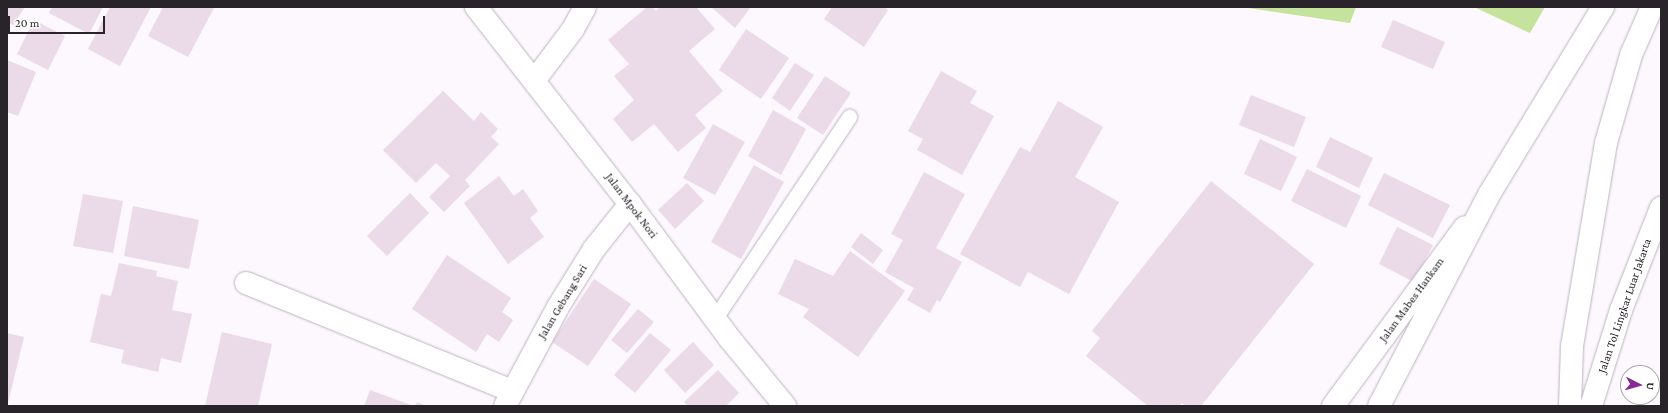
<!DOCTYPE html>
<style>
body{margin:0}
#map{position:relative;width:1668px;height:413px;overflow:hidden;background:#fdf7fe;font-family:"Crimson Pro",serif}
div>[style]{position:absolute}
[style*='--x']{left:calc(var(--x)*1px);top:calc(var(--y)*1px);width:calc(var(--w)*1px);rotate:calc(var(--a)*1deg)}
.green>*{inset:0;background:#c5e39d}
.building>*{inset:0;background:#ebdae7}
.roads{filter:drop-shadow(0 0 1px #bfb2c1) drop-shadow(0 0 1px #bfb2c1)}
.service>*{height:15px;margin:-7.5px;padding:0 7.5px;transform-origin:7.5px;border-radius:7.5px;background:#fff}
.minor>*{height:22px;margin:-11px;padding:0 11px;transform-origin:11px;border-radius:11px;background:#fff}
.secondary>*{height:22px;margin:-11px;padding:0 11px;transform-origin:11px;border-radius:11px;background:#fff}
.primary>*{height:22px;margin:-11px;padding:0 11px;transform-origin:11px;border-radius:11px;background:#fff}
.motorway>*{height:22px;margin:-11px;padding:0 11px;transform-origin:11px;border-radius:11px;background:#fff}
span{translate:-50% -50%;white-space:nowrap;text-align:center;line-height:1.15;-webkit-text-stroke:3px #fff;paint-order:stroke}
.street-label{font-size:12px;color:#292429}
.frame{position:absolute;inset:0;border:8px solid #292429;pointer-events:none}
.north{position:absolute;left:1620px;top:365px;width:40px;height:40px;box-sizing:border-box;background:#fff;border:1px solid #a9a7a9;border-radius:50%;rotate:96deg;font-size:11px;font-weight:700;line-height:16px;text-align:center;color:#292429}
.north::after{content:'';display:block;margin:auto;width:14px;height:18px;background:#872a95;clip-path:polygon(50% 0,100% 100%,50% 72%,0 100%)}
.scale{position:absolute;left:8px;top:16px;width:97px;height:18px;box-sizing:border-box;border:2px solid #292429;border-top:0;padding-left:5px;font-size:12px;line-height:14px;white-space:nowrap;color:#292429;-webkit-text-stroke:3px #fff;paint-order:stroke}
</style>
<div id="map">
<div class="green">
<i style="clip-path:polygon(1242px 7px,1356px 7px,1350px 23px)"></i>
<i style="clip-path:polygon(1474px 7px,1545px 7px,1530px 33px)"></i>
</div>
<div class="building">
<i style="clip-path:polygon(7px 7px,25px 7px,13px 25px,7px 22px)"></i>
<i style="clip-path:polygon(52px 7px,103px 7px,89px 34px,49px 13px)"></i>
<i style="clip-path:polygon(110px 7px,151px 7px,120px 66px,88px 49px)"></i>
<i style="clip-path:polygon(163px 7px,214px 8px,188px 57px,148px 36px)"></i>
<i style="clip-path:polygon(647px 7px,652px 7px,656px 11px,660px 7px,696px 7px,715px 29px,689px 51px,723px 91px,695px 115px,706px 128px,678px 152px,654px 124px,632px 142px,613px 119px,634px 100px,614px 76px,629px 64px,608px 40px)"></i>
<i style="clip-path:polygon(711px 7px,751px 7px,735px 28px)"></i>
<i style="clip-path:polygon(832px 7px,884px 7px,888px 10px,864px 47px,824px 19px)"></i>
<i style="clip-path:polygon(34px 20px,65px 36px,48px 70px,17px 54px)"></i>
<i style="clip-path:polygon(1393px 20px,1445px 42px,1433px 69px,1381px 47px)"></i>
<i style="clip-path:polygon(746px 29px,789px 58px,761px 99px,719px 70px)"></i>
<i style="clip-path:polygon(7px 60px,36px 72px,18px 116px,7px 112px)"></i>
<i style="clip-path:polygon(795px 63px,814px 75px,790px 111px,772px 98px)"></i>
<i style="clip-path:polygon(941px 71px,977px 91px,970px 103px,994px 116px,962px 175px,917px 150px,923px 139px,908px 131px)"></i>
<i style="clip-path:polygon(825px 76px,851px 93px,823px 135px,797px 118px)"></i>
<i style="clip-path:polygon(443px 91px,474px 121px,481px 112px,498px 129px,491px 137px,499px 144px,465px 180px,470px 186px,444px 212px,429px 197px,450px 176px,436px 163px,416px 183px,383px 150px)"></i>
<i style="clip-path:polygon(1251px 95px,1306px 117px,1294px 147px,1239px 125px)"></i>
<i style="clip-path:polygon(1058px 101px,1103px 127px,1075px 177px,1119px 202px,1069px 294px,1028px 272px,1020px 287px,960px 254px,1020px 147px,1030px 152px)"></i>
<i style="clip-path:polygon(773px 110px,806px 129px,781px 175px,748px 156px)"></i>
<i style="clip-path:polygon(713px 124px,745px 142px,715px 195px,683px 178px)"></i>
<i style="clip-path:polygon(1330px 137px,1373px 158px,1359px 188px,1316px 167px)"></i>
<i style="clip-path:polygon(1260px 139px,1297px 157px,1281px 191px,1244px 174px)"></i>
<i style="clip-path:polygon(754px 165px,784px 182px,741px 259px,711px 242px)"></i>
<i style="clip-path:polygon(1307px 169px,1361px 196px,1346px 228px,1291px 201px)"></i>
<i style="clip-path:polygon(924px 172px,965px 194px,936px 248px,962px 262px,940px 302px,937px 300px,930px 313px,907px 300px,914px 288px,885px 272px,903px 240px,891px 234px)"></i>
<i style="clip-path:polygon(1384px 173px,1450px 205px,1433px 238px,1368px 205px)"></i>
<i style="clip-path:polygon(499px 176px,514px 196px,523px 189px,538px 211px,530px 218px,544px 237px,508px 264px,464px 203px)"></i>
<i style="clip-path:polygon(1211px 181px,1314px 264px,1201px 406px,1186px 406px,1182px 403px,1179px 406px,1148px 406px,1086px 356px,1100px 338px,1092px 331px)"></i>
<i style="clip-path:polygon(687px 183px,704px 201px,675px 229px,658px 210px)"></i>
<i style="clip-path:polygon(410px 193px,429px 213px,387px 256px,367px 236px)"></i>
<i style="clip-path:polygon(83px 194px,123px 201px,113px 253px,73px 246px)"></i>
<i style="clip-path:polygon(133px 206px,199px 220px,189px 269px,124px 256px)"></i>
<i style="clip-path:polygon(1397px 227px,1433px 245px,1414px 282px,1379px 264px)"></i>
<i style="clip-path:polygon(861px 233px,883px 250px,873px 264px,851px 247px)"></i>
<i style="clip-path:polygon(850px 251px,905px 291px,858px 357px,803px 317px,809px 309px,778px 294px,795px 259px,833px 276px)"></i>
<i style="clip-path:polygon(447px 255px,511px 298px,502px 312px,513px 320px,499px 342px,487px 334px,476px 352px,412px 309px)"></i>
<i style="clip-path:polygon(119px 263px,157px 271px,156px 276px,178px 281px,172px 310px,192px 314px,181px 363px,161px 358px,158px 372px,121px 363px,124px 350px,90px 342px,101px 294px,111px 296px)"></i>
<i style="clip-path:polygon(594px 279px,631px 304px,588px 366px,552px 342px)"></i>
<i style="clip-path:polygon(638px 309px,654px 322px,627px 353px,611px 340px)"></i>
<i style="clip-path:polygon(222px 332px,272px 344px,258px 406px,205px 406px)"></i>
<i style="clip-path:polygon(7px 333px,24px 337px,8px 403px,7px 402px)"></i>
<i style="clip-path:polygon(650px 333px,671px 350px,635px 393px,614px 375px)"></i>
<i style="clip-path:polygon(693px 342px,714px 365px,685px 393px,664px 370px)"></i>
<i style="clip-path:polygon(718px 370px,739px 393px,726px 406px,688px 406px,684px 402px)"></i>
<i style="clip-path:polygon(370px 390px,411px 405px,410px 406px,364px 406px)"></i>
<i style="clip-path:polygon(417px 402px,427px 406px,415px 406px)"></i>
</div>
<div class="roads">
<div class="service">
<i style="--x:715;--y:318;--w:242;--a:-56.3"></i>
</div>
<div class="minor">
<i style="--x:534;--y:81;--w:65;--a:-53.1"></i>
<i style="--x:573;--y:29;--w:25;--a:-61"></i>
<i style="--x:246;--y:283;--w:287;--a:22.1"></i>
<i style="--x:505;--y:406;--w:112;--a:-61.8"></i>
<i style="--x:558;--y:307;--w:68;--a:-58.2"></i>
<i style="--x:594;--y:249;--w:58;--a:-51.3"></i>
</div>
<div class="secondary">
<i style="--x:476;--y:7;--w:250;--a:52"></i>
<i style="--x:630;--y:204;--w:168;--a:53.5"></i>
<i style="--x:730;--y:339;--w:87;--a:50.6"></i>
<i style="--x:1333;--y:406;--w:222;--a:-53.6"></i>
</div>
<div class="primary">
<i style="--x:1379;--y:406;--w:240;--a:-62.5"></i>
<i style="--x:1490;--y:193;--w:218;--a:-58.7"></i>
</div>
<div class="motorway">
<i style="--x:1570;--y:406;--w:60;--a:-88.1"></i>
<i style="--x:1572;--y:346;--w:206;--a:-80.5"></i>
<i style="--x:1606;--y:143;--w:91;--a:-74.1"></i>
<i style="--x:1631;--y:55;--w:52;--a:-66.4"></i>
<i style="--x:1591;--y:406;--w:101;--a:-72.6"></i>
<i style="--x:1621;--y:310;--w:110;--a:-68.6"></i>
</div>
</div>
<div class="street-label">
<span style="left:631px;top:206px;rotate:53deg">Jalan Mpok Nori</span>
<span style="left:1412px;top:300px;rotate:-54deg">Jalan Mabes Hankam</span>
<span style="left:563px;top:302px;rotate:-59deg">Jalan Gebang Sari</span>
<span style="left:1625px;top:306px;rotate:-71deg">Jalan Tol Lingkar Luar Jakarta</span>
</div>
<div class="frame"></div>
<div class="north">U</div>
<div class="scale">20 m</div>
</div>
